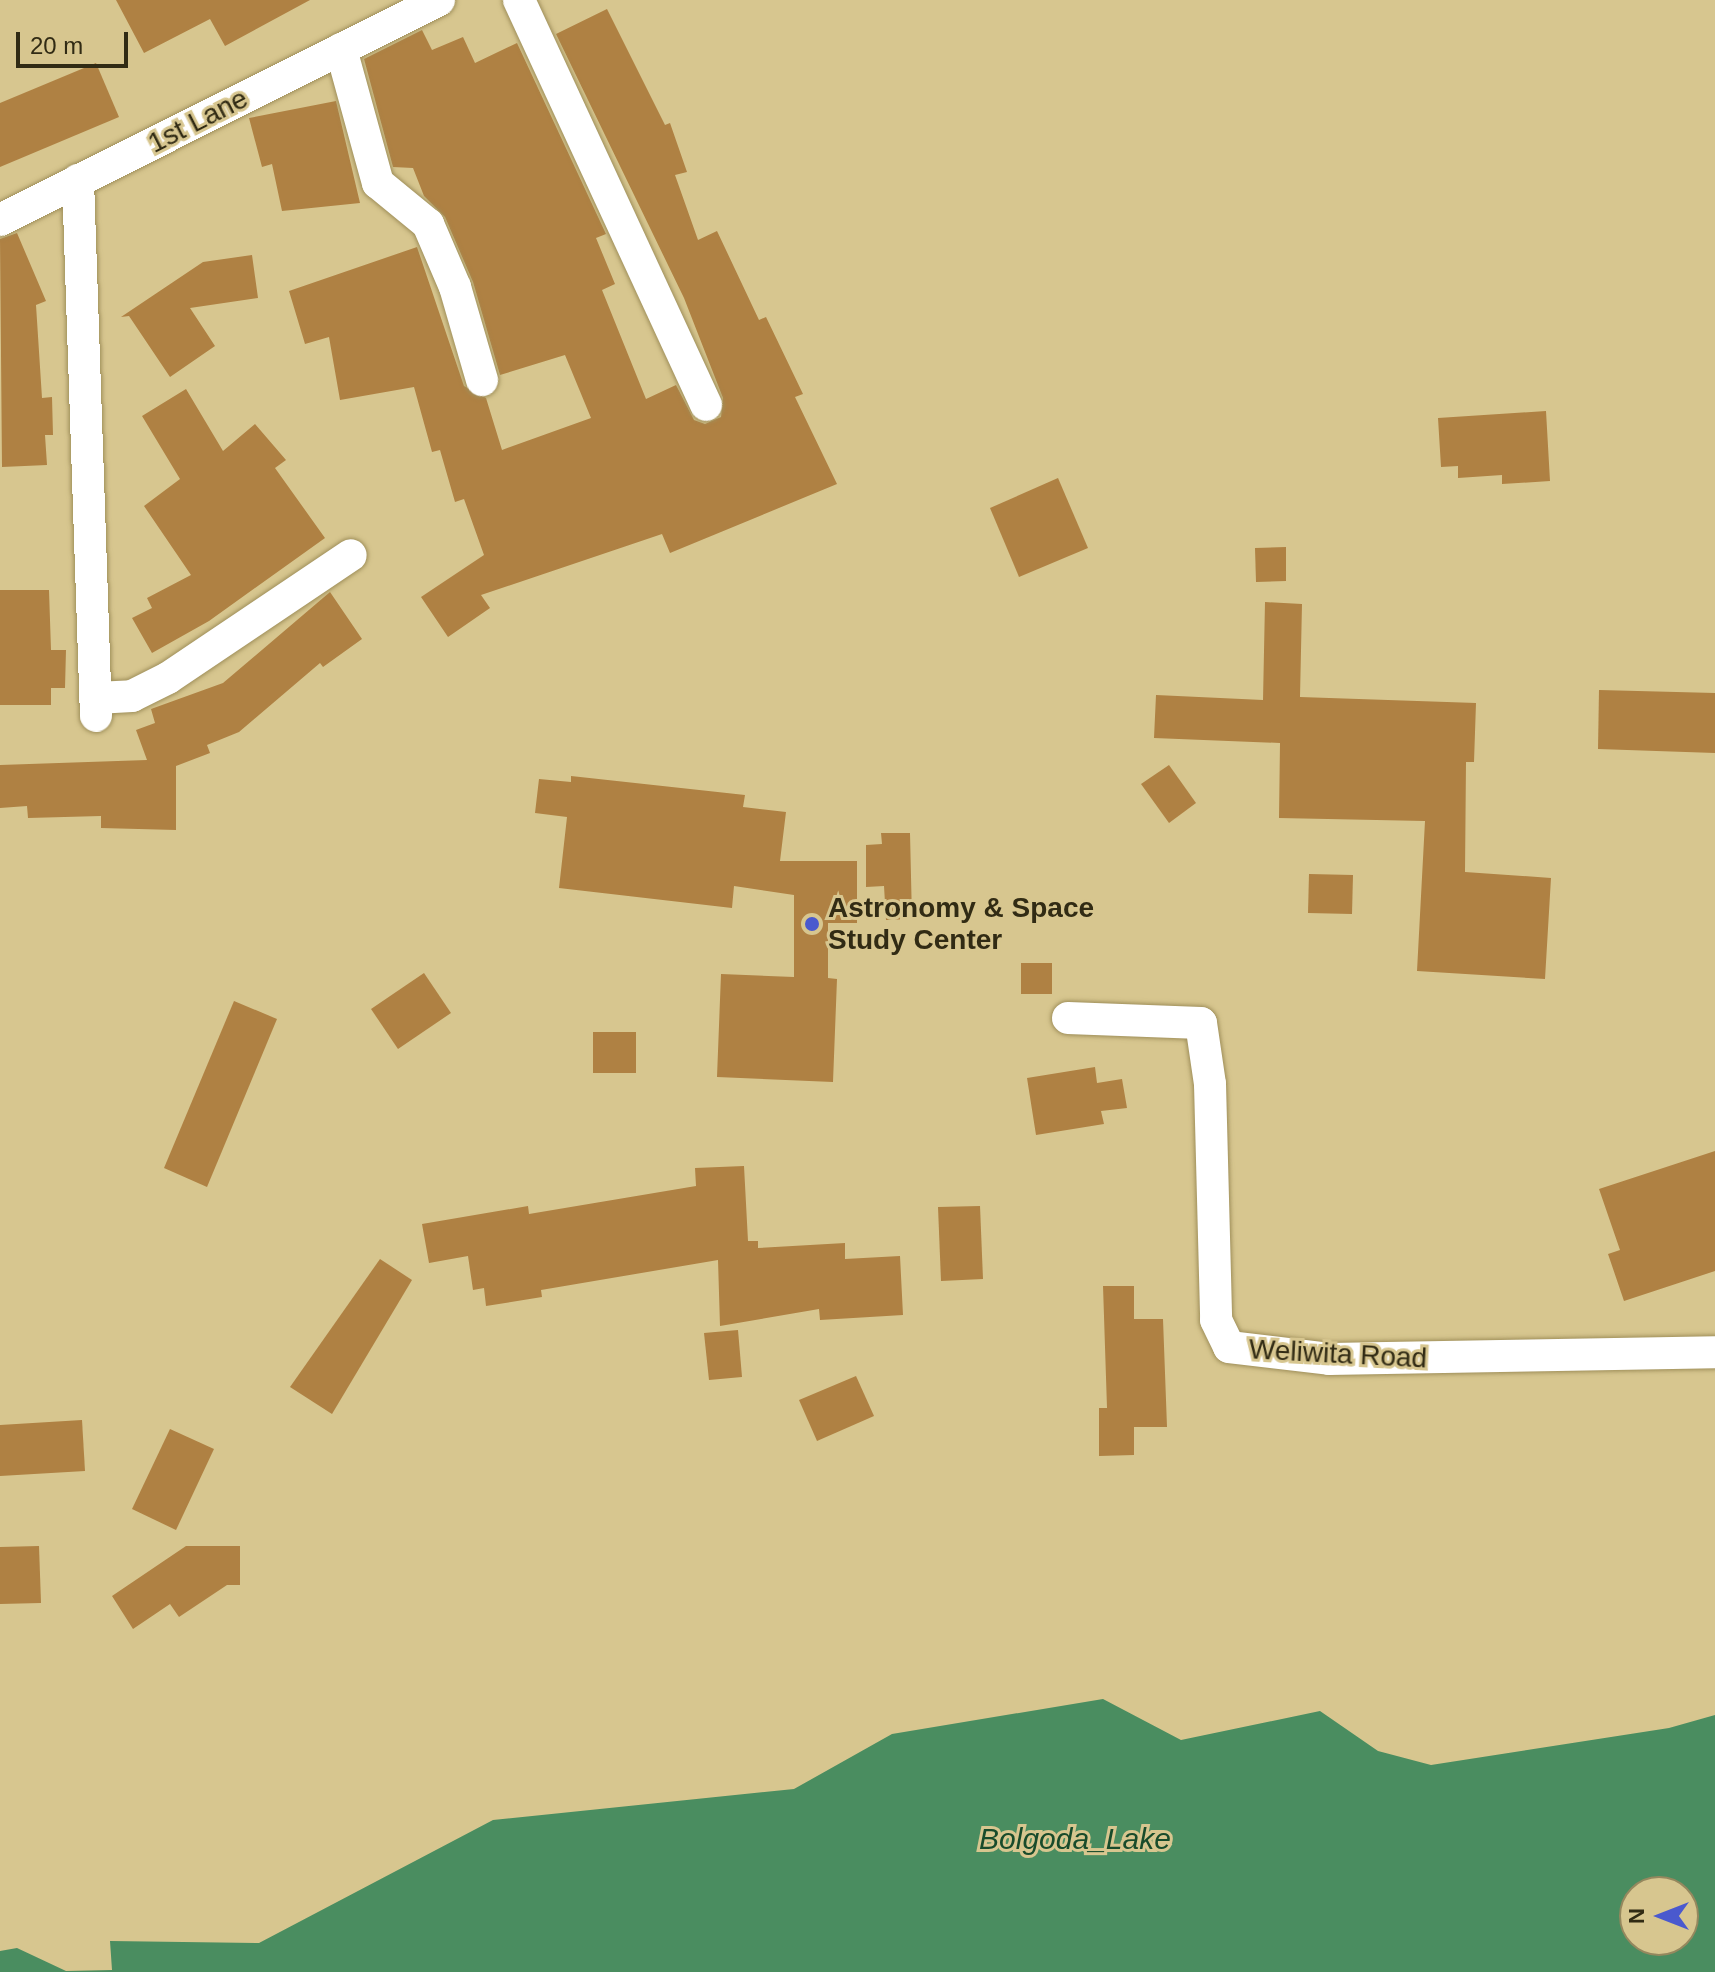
<!DOCTYPE html>
<style>
body{margin:0}
#map{position:relative;width:1715px;height:1972px;overflow:hidden;background:#d7c68f;font-family:Helvetica,sans-serif}
div>[style]{position:absolute}
[style*='--x']{left:calc(var(--x)*1px);top:calc(var(--y)*1px);width:calc(var(--w)*1px);rotate:calc(var(--a)*1deg)}
.water>*{inset:0;background:#4a8d60}
.building>*{inset:0;background:#af8143}
.roads{filter:drop-shadow(0 0 2px #9f8f5a) drop-shadow(0 0 2px #9f8f5a)}
.street>*{height:32px;margin:-16px;padding:0 16px;transform-origin:16px;border-radius:16px;background:#fff}
.dots>*{width:22px;height:22px;translate:-50% -50%;box-sizing:border-box;border:4px solid #d7c68f;border-radius:50%}
span{translate:-50% -50%;white-space:nowrap;text-align:center;line-height:1.15;-webkit-text-stroke:6px #d7c68f;paint-order:stroke}
.street-label{font-size:28px;color:#312b14}
.poi-label{font-size:28px;color:#312b14;font-weight:700}
.left{translate:0 -50%;text-align:left}
.water-label{font-size:30px;color:#184b2b;font-style:italic}
.north{position:absolute;left:1619px;top:1876px;width:80px;height:80px;box-sizing:border-box;background:#d7c68f;border:2px solid #95885e;border-radius:50%;rotate:270deg;font-size:22px;font-weight:700;line-height:32px;text-align:center;color:#312b14}
.north::after{content:'';display:block;margin:auto;width:28px;height:36px;background:#4a59ce;clip-path:polygon(50% 0,100% 100%,50% 72%,0 100%)}
.scale{position:absolute;left:16px;top:32px;width:112px;height:36px;box-sizing:border-box;border:4px solid #312b14;border-top:0;padding-left:10px;font-size:24px;line-height:28px;white-space:nowrap;color:#312b14;-webkit-text-stroke:6px #d7c68f;paint-order:stroke}
</style>
<div id="map">
<div class="water">
<i style="clip-path:polygon(evenodd,1103px 1699px,1181px 1740px,1320px 1711px,1378px 1751px,1431px 1765px,1669px 1728px,1715px 1715px,1715px 1972px,0 1972px,0 1951px,17px 1948px,66px 1971px,112px 1970px,110px 1941px,259px 1943px,493px 1820px,794px 1789px,892px 1734px,1103px 1699px,1635px 1892px,1683px 1892px,1683px 1940px,1635px 1940px,1635px 1892px)"></i>
</div>
<div class="building">
<i style="clip-path:polygon(116px 0,310px 0,225px 46px,210px 19px,144px 53px)"></i>
<i style="clip-path:polygon(607px 9px,665px 125px,670px 123px,687px 172px,675px 175px,698px 240px,717px 231px,759px 320px,766px 317px,803px 394px,795px 397px,837px 484px,670px 553px,662px 534px,481px 595px,490px 608px,448px 637px,421px 597px,484px 555px,464px 499px,455px 502px,440px 450px,432px 452px,414px 387px,340px 400px,329px 337px,305px 344px,289px 291px,417px 247px,464px 386px,486px 398px,502px 450px,591px 418px,565px 355px,500px 375px,473px 282px,445px 217px,424px 196px,413px 168px,393px 167px,364px 59px,422px 30px,432px 50px,463px 37px,475px 63px,517px 43px,606px 234px,596px 238px,615px 284px,602px 290px,646px 399px,676px 385px,694px 420px,705px 424px,721px 417px,723px 398px,684px 298px,556px 34px)"></i>
<i style="clip-path:polygon(96px 63px,119px 117px,0 167px,0 103px)"></i>
<i style="clip-path:polygon(336px 101px,360px 203px,282px 211px,272px 164px,262px 167px,249px 118px)"></i>
<i style="clip-path:polygon(17px 233px,46px 301px,36px 305px,42px 398px,52px 397px,53px 435px,45px 435px,47px 465px,2px 467px,0 239px)"></i>
<i style="clip-path:polygon(252px 255px,258px 298px,190px 308px,215px 346px,170px 377px,129px 316px,121px 317px,203px 262px)"></i>
<i style="clip-path:polygon(186px 389px,223px 451px,255px 424px,286px 460px,275px 468px,325px 538px,209px 621px,152px 653px,132px 618px,152px 608px,147px 598px,191px 575px,144px 506px,180px 479px,142px 416px)"></i>
<i style="clip-path:polygon(1546px 411px,1550px 481px,1502px 484px,1502px 475px,1458px 478px,1458px 466px,1441px 467px,1438px 418px)"></i>
<i style="clip-path:polygon(1058px 478px,1088px 548px,1019px 577px,990px 508px)"></i>
<i style="clip-path:polygon(1286px 547px,1286px 581px,1256px 582px,1255px 548px)"></i>
<i style="clip-path:polygon(0 590px,49px 590px,51px 650px,66px 650px,65px 688px,51px 688px,51px 705px,0 705px)"></i>
<i style="clip-path:polygon(330px 592px,362px 639px,323px 667px,320px 663px,239px 732px,207px 745px,210px 753px,176px 766px,176px 830px,101px 828px,101px 816px,28px 818px,27px 806px,0 808px,0 765px,147px 760px,136px 730px,155px 723px,151px 709px,223px 683px)"></i>
<i style="clip-path:polygon(1265px 602px,1302px 604px,1300px 697px,1476px 703px,1474px 762px,1466px 762px,1465px 872px,1551px 878px,1545px 979px,1417px 971px,1425px 821px,1279px 818px,1280px 743px,1154px 738px,1156px 695px,1263px 700px)"></i>
<i style="clip-path:polygon(1599px 690px,1715px 693px,1715px 753px,1598px 749px)"></i>
<i style="clip-path:polygon(1169px 765px,1196px 803px,1169px 823px,1141px 784px)"></i>
<i style="clip-path:polygon(571px 776px,745px 795px,743px 807px,786px 812px,780px 861px,857px 861px,857px 923px,828px 923px,828px 978px,837px 979px,833px 1082px,717px 1077px,721px 974px,794px 977px,794px 895px,734px 886px,732px 908px,559px 888px,567px 817px,535px 813px,539px 779px,571px 782px)"></i>
<i style="clip-path:polygon(881px 833px,910px 833px,912px 919px,886px 920px,884px 886px,866px 887px,866px 845px,882px 844px)"></i>
<i style="clip-path:polygon(1309px 874px,1353px 875px,1352px 914px,1308px 913px)"></i>
<i style="clip-path:polygon(1021px 963px,1052px 963px,1052px 994px,1021px 994px)"></i>
<i style="clip-path:polygon(424px 973px,451px 1013px,398px 1049px,371px 1009px)"></i>
<i style="clip-path:polygon(234px 1001px,277px 1019px,207px 1187px,164px 1168px)"></i>
<i style="clip-path:polygon(593px 1032px,636px 1032px,636px 1073px,593px 1073px)"></i>
<i style="clip-path:polygon(1095px 1067px,1097px 1083px,1122px 1079px,1127px 1108px,1101px 1111px,1104px 1124px,1036px 1135px,1027px 1078px)"></i>
<i style="clip-path:polygon(1715px 1151px,1715px 1271px,1624px 1301px,1608px 1254px,1620px 1250px,1599px 1189px)"></i>
<i style="clip-path:polygon(744px 1166px,748px 1241px,758px 1241px,758px 1248px,845px 1243px,845px 1259px,900px 1256px,903px 1315px,820px 1320px,819px 1309px,720px 1326px,718px 1260px,541px 1290px,542px 1297px,486px 1306px,484px 1288px,473px 1290px,468px 1256px,429px 1263px,422px 1224px,528px 1206px,529px 1214px,696px 1186px,695px 1168px)"></i>
<i style="clip-path:polygon(980px 1206px,983px 1279px,941px 1281px,938px 1207px)"></i>
<i style="clip-path:polygon(380px 1259px,412px 1280px,332px 1414px,290px 1387px)"></i>
<i style="clip-path:polygon(1103px 1286px,1134px 1286px,1134px 1319px,1163px 1319px,1167px 1427px,1134px 1427px,1134px 1455px,1099px 1456px,1099px 1408px,1107px 1408px)"></i>
<i style="clip-path:polygon(738px 1330px,742px 1377px,709px 1380px,704px 1333px)"></i>
<i style="clip-path:polygon(856px 1376px,874px 1416px,817px 1441px,799px 1400px)"></i>
<i style="clip-path:polygon(82px 1420px,85px 1471px,0 1476px,0 1425px)"></i>
<i style="clip-path:polygon(170px 1429px,214px 1449px,176px 1530px,132px 1509px)"></i>
<i style="clip-path:polygon(39px 1546px,41px 1603px,0 1604px,0 1547px)"></i>
<i style="clip-path:polygon(186px 1546px,240px 1546px,240px 1585px,227px 1585px,179px 1617px,170px 1604px,133px 1629px,112px 1596px)"></i>
</div>
<div class="roads">
<div class="street">
<i style="--x:519;--y:0;--w:446;--a:65.2"></i>
<i style="--x:341;--y:49;--w:139;--a:74.6"></i>
<i style="--x:378;--y:183;--w:65;--a:39.4"></i>
<i style="--x:428;--y:224;--w:69;--a:66.8"></i>
<i style="--x:455;--y:287;--w:97;--a:73.8"></i>
<i style="--x:78;--y:180;--w:536;--a:88.08"></i>
<i style="--x:0;--y:220;--w:491;--a:-26.6"></i>
<i style="--x:96;--y:698;--w:36;--a:-3"></i>
<i style="--x:132;--y:696;--w:40;--a:-26.6"></i>
<i style="--x:168;--y:678;--w:220;--a:-33.9"></i>
<i style="--x:1068;--y:1018;--w:133;--a:2.2"></i>
<i style="--x:1201;--y:1023;--w:62;--a:81.6"></i>
<i style="--x:1210;--y:1084;--w:236;--a:88.5"></i>
<i style="--x:1216;--y:1320;--w:30;--a:64"></i>
<i style="--x:1229;--y:1347;--w:101;--a:6.8"></i>
<i style="--x:1329;--y:1359;--w:386;--a:-1"></i>
</div>
</div>
<div class="dots">
<i style="left:812px;top:924px;background:#4a59ce"></i>
</div>
<div class="street-label">
<span style="left:198px;top:121px;rotate:-27deg">1st Lane</span>
<span style="left:1338px;top:1354px;rotate:3deg">Weliwita Road</span>
</div>
<div class="poi-label">
<span class="left" style="left:828px;top:924px">Astronomy &amp; Space<br>Study Center</span>
</div>
<div class="water-label">
<span style="left:1075px;top:1839px">Bolgoda_Lake</span>
</div>
<div class="north">N</div>
<div class="scale">20 m</div>
</div>
